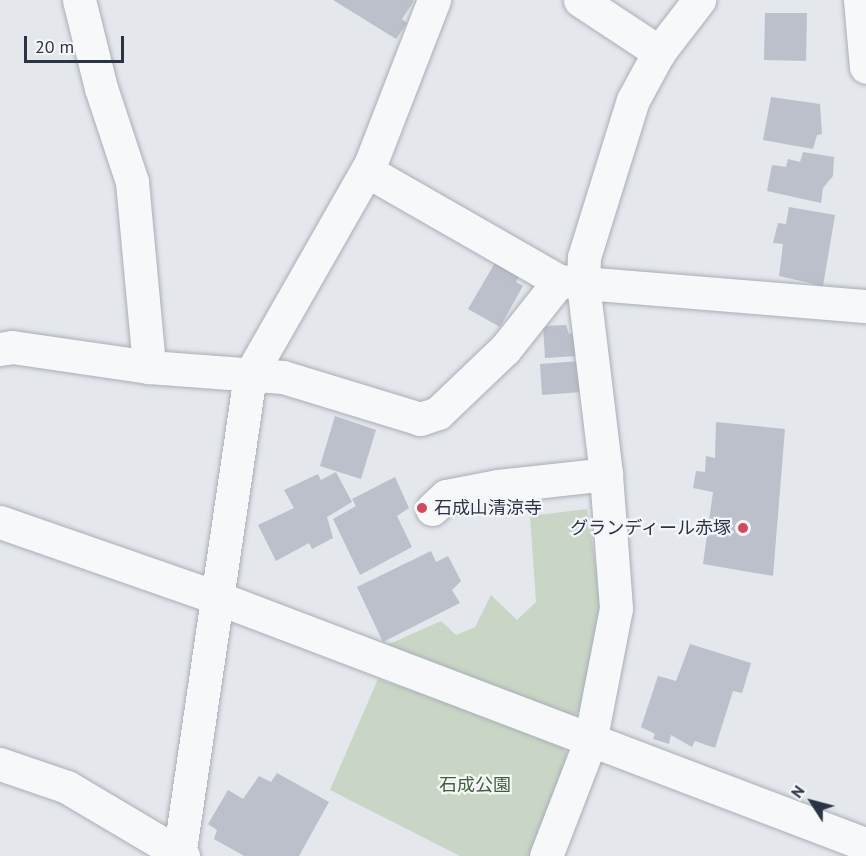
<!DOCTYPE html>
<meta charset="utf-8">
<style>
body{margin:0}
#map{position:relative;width:866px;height:856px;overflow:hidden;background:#e4e7ec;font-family:"PT Sans","Noto Sans JP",sans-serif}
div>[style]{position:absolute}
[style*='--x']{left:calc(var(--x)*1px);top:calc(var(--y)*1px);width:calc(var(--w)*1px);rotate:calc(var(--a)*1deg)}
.green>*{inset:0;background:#c9d6c5}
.building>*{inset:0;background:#bbc0ca}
.roads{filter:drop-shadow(0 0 2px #a9aeb7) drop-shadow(0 0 2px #a9aeb7)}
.minor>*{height:33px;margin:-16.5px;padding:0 16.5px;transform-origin:16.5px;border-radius:16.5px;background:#f7f8fa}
.dots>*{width:16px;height:16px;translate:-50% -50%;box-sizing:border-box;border:3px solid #f4f6f9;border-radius:50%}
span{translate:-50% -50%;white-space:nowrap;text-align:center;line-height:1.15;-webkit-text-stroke:4.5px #f4f6f9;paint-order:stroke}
.poi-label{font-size:18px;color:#2b3445}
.left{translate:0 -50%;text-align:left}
.right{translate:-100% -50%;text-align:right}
.park-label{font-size:18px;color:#3f6138}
.north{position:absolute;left:782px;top:772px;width:60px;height:60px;-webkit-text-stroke:4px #f4f6f9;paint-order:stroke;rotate:306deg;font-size:16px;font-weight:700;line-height:24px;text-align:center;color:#2b3445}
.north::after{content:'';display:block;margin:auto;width:21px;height:27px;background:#2b3445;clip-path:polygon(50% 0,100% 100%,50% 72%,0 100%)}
.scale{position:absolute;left:24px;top:36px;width:100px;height:27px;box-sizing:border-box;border:3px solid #2b3445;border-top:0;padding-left:8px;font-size:18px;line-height:21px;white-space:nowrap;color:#2b3445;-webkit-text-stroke:4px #f4f6f9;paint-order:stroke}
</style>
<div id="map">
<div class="green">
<i style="clip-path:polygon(587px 509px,602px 605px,582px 710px,568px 718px,387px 645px,441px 621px,456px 635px,475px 627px,491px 595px,517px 620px,536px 602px,530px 516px)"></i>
<i style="clip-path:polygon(378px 679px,540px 733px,561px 745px,569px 757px,534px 856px,460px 856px,330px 790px)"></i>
</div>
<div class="building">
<i style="clip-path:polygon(333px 0,412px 0,414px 1px,402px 19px,407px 23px,396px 39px)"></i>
<i style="clip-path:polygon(765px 13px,807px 13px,806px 61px,764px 60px)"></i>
<i style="clip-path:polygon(771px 97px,820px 104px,822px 134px,817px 135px,813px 149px,763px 140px)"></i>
<i style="clip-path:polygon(803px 152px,834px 157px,833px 176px,823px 188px,821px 203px,767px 191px,772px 165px,786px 167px,788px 159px,800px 162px)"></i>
<i style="clip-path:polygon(789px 207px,835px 215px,823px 286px,779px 276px,783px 244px,773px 243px,778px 223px,786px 224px)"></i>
<i style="clip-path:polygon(496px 261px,520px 273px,516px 282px,523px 286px,500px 327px,468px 309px)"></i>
<i style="clip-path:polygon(566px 325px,569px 334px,578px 332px,578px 356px,545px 358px,543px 326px)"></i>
<i style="clip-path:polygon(580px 361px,582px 392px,542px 395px,540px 364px)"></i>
<i style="clip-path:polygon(335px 416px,376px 430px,361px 479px,320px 466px)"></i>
<i style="clip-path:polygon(716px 422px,785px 429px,773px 576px,703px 564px,713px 492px,693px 488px,696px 471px,705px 472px,706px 456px,715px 458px)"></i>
<i style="clip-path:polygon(336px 472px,352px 502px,327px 517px,333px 538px,312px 549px,309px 543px,276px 561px,258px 525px,294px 508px,284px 490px,318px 474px,321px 480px)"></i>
<i style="clip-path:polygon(395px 477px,409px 508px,397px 516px,412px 547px,360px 575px,333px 519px,356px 506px,352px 499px)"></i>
<i style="clip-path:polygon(431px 551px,436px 562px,448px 556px,461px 581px,452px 590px,460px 603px,383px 642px,357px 587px)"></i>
<i style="clip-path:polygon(690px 644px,751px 663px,742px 693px,733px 691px,715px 748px,695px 741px,692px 747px,671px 735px,669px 744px,653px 739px,655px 734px,641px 727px,658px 676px,676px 681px)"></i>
<i style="clip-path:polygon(277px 773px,329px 802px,299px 856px,244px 856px,214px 839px,217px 830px,208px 824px,228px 790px,243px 799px,259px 776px,271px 782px)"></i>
</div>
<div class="roads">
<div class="minor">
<i style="--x:79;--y:0;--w:91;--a:76"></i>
<i style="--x:101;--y:88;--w:99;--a:71.7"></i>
<i style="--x:132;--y:182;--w:186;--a:84.7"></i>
<i style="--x:580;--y:0;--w:95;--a:33.4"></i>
<i style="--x:860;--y:0;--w:67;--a:84.9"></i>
<i style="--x:367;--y:171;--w:221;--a:29.8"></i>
<i style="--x:0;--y:349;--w:12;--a:-9"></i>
<i style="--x:12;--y:347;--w:138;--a:8.3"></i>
<i style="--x:149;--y:367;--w:134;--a:4.3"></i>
<i style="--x:283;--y:377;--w:143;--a:17"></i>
<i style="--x:420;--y:419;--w:19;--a:-18"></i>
<i style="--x:438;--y:413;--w:93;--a:-43.7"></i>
<i style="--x:505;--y:349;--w:87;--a:-51.5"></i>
<i style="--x:559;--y:281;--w:308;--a:4.7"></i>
<i style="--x:432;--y:509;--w:19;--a:-43"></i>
<i style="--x:446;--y:496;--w:53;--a:-10.9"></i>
<i style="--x:498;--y:486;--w:109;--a:-6.3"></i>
<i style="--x:0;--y:522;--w:231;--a:19.2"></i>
<i style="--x:218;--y:598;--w:689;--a:20.83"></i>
<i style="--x:0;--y:764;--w:71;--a:18.9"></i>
<i style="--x:67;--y:787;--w:135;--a:30.7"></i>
<i style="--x:179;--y:856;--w:486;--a:-81.6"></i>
<i style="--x:250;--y:375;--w:242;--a:-60.3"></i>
<i style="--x:370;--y:165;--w:177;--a:-68.8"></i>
<i style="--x:546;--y:856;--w:122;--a:-68.9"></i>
<i style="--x:590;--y:742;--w:136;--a:-79"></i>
<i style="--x:616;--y:608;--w:134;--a:-94.3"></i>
<i style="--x:606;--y:474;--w:190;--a:-96.9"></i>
<i style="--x:583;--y:285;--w:28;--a:-88"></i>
<i style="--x:584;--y:257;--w:164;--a:-72.7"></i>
<i style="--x:633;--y:100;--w:55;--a:-61.6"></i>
<i style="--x:659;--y:52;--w:66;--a:-52.4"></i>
</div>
</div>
<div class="dots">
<i style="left:422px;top:508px;background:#d1495b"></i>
<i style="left:743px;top:528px;background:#d1495b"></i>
</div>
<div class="poi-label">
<span class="left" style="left:434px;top:508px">石成山清涼寺</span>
<span class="right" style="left:731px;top:528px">グランディール赤塚</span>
</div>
<div class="park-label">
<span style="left:475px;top:785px">石成公園</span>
</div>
<div class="north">N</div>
<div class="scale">20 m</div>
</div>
